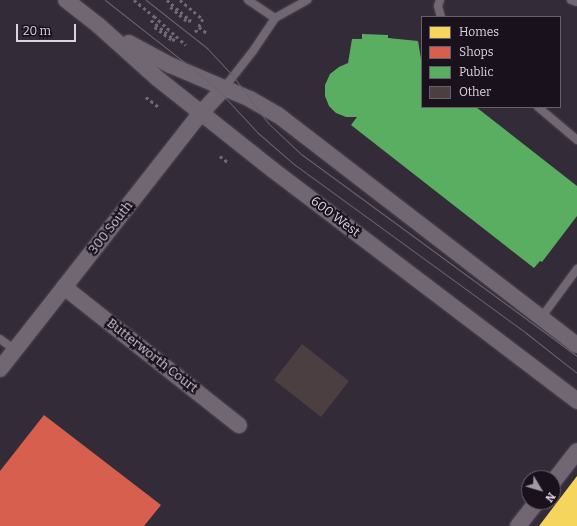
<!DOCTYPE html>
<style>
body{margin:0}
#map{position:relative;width:577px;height:526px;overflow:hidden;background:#342b38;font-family:Bitter,serif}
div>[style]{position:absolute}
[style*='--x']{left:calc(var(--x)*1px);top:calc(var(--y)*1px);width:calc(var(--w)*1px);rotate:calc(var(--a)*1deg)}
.homes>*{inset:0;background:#f6d55c}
.shops>*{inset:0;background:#d6604d}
.public>*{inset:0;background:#5aae61}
.building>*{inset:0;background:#4c3f42}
.path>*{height:2.5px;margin-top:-1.25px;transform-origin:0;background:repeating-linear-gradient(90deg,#706873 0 3px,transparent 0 6px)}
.roads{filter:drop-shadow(0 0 1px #4e4752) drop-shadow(0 0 1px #4e4752)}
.service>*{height:8px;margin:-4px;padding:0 4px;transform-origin:4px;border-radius:4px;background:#706773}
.minor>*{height:16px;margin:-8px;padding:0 8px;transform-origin:8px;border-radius:8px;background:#706773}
.tram>*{height:1px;margin:-0.5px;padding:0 0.5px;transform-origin:0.5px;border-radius:0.5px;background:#68626b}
span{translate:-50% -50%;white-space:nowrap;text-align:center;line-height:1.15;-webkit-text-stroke:4px #19121d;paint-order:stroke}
.street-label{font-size:13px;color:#ddd3e2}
.legend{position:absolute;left:421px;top:16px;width:140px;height:92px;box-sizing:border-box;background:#19121d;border:1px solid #675f6c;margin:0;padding:5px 7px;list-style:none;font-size:12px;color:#ddd3e2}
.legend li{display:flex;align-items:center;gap:8px;height:20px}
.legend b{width:20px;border:1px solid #675f6c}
.north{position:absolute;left:521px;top:470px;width:40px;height:40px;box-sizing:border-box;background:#19121d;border:1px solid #675f6c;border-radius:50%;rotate:128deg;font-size:11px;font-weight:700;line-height:16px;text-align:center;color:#ddd3e2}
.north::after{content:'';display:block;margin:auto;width:14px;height:18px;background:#a298a6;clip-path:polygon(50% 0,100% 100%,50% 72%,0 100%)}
.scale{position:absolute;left:16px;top:24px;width:60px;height:18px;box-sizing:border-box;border:2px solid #ddd3e2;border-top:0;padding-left:5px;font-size:12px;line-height:14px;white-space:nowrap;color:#ddd3e2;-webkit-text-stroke:3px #19121d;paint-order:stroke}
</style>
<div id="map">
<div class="homes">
<i style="clip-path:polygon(577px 476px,577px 526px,539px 526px)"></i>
</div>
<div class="shops">
<i style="clip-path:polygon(44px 415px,161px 505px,144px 526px,0 526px,0 471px)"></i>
</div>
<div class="public">
<i style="clip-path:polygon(362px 34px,388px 35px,388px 38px,418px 41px,422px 65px,422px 107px,476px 107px,577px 186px,577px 216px,542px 262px,540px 261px,534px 268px,351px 125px,357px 117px,346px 117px,336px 113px,329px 106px,325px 96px,325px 85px,330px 74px,339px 67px,348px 63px,352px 39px,362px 39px)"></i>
</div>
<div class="building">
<i style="clip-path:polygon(302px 344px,349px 381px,321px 417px,274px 380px)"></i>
</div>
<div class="path">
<i style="--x:134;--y:0;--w:26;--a:39"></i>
<i style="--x:154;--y:16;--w:43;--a:42.2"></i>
<i style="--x:167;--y:0;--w:32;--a:41"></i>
<i style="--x:191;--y:21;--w:5;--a:180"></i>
<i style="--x:186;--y:21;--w:21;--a:-139"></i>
<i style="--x:180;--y:0;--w:30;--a:40"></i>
<i style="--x:203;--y:19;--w:9;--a:117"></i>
<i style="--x:151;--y:20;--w:31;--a:40"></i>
<i style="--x:175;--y:40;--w:4;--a:180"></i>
<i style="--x:171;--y:40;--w:21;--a:-143"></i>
<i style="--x:195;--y:32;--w:6;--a:-51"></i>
<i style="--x:199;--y:27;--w:10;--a:37"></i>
<i style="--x:146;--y:97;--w:16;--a:38"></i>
<i style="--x:220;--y:156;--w:11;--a:38"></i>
</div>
<div class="roads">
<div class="service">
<i style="--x:248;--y:0;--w:32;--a:34"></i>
<i style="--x:440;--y:0;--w:6;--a:108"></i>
<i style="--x:438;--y:6;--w:11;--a:75"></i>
<i style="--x:571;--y:0;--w:6;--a:18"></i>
<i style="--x:224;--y:88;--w:47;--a:-51.9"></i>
<i style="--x:253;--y:51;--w:40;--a:-56"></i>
<i style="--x:275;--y:18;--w:37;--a:-29"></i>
<i style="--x:538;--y:107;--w:51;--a:40.2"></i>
<i style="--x:541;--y:318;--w:61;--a:-53.7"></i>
<i style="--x:0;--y:339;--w:19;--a:36"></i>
</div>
<div class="minor">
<i style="--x:66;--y:0;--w:41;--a:38"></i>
<i style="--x:98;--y:25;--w:79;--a:41.9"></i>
<i style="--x:157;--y:78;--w:148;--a:38.4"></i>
<i style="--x:273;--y:170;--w:382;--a:37.2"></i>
<i style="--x:129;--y:43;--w:47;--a:28.2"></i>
<i style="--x:170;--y:65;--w:87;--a:23"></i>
<i style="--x:250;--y:99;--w:32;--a:30"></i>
<i style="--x:278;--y:115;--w:377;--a:37.6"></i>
<i style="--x:64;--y:287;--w:223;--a:38.3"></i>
<i style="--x:0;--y:369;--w:325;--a:-51.9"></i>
<i style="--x:201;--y:113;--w:34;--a:-47"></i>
<i style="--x:553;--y:482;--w:39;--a:-52"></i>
<i style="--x:518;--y:526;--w:31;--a:-52"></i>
</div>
</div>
<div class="tram">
<i style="--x:105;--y:0;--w:123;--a:38.1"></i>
<i style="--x:202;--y:76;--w:24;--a:42"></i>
<i style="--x:220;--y:92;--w:56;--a:47.2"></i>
<i style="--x:258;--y:133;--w:49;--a:40.9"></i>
<i style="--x:295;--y:165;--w:286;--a:36"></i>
<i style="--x:526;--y:333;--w:65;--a:38.1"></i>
<i style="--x:146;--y:0;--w:78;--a:38.2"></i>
<i style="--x:207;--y:48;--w:38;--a:47"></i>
<i style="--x:233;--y:76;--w:59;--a:53.3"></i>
<i style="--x:268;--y:123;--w:45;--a:43.2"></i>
<i style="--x:301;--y:154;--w:342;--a:36.2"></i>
</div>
<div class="street-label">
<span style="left:335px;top:217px;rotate:37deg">600 West</span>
<span style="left:111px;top:228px;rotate:-52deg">300 South</span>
<span style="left:152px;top:356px;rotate:38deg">Butterworth Court</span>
</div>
<ul class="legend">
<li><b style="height:11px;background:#f6d55c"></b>Homes</li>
<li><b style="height:11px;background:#d6604d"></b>Shops</li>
<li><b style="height:11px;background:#5aae61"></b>Public</li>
<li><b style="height:11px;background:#4c3f42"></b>Other</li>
</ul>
<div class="north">N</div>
<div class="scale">20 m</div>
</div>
